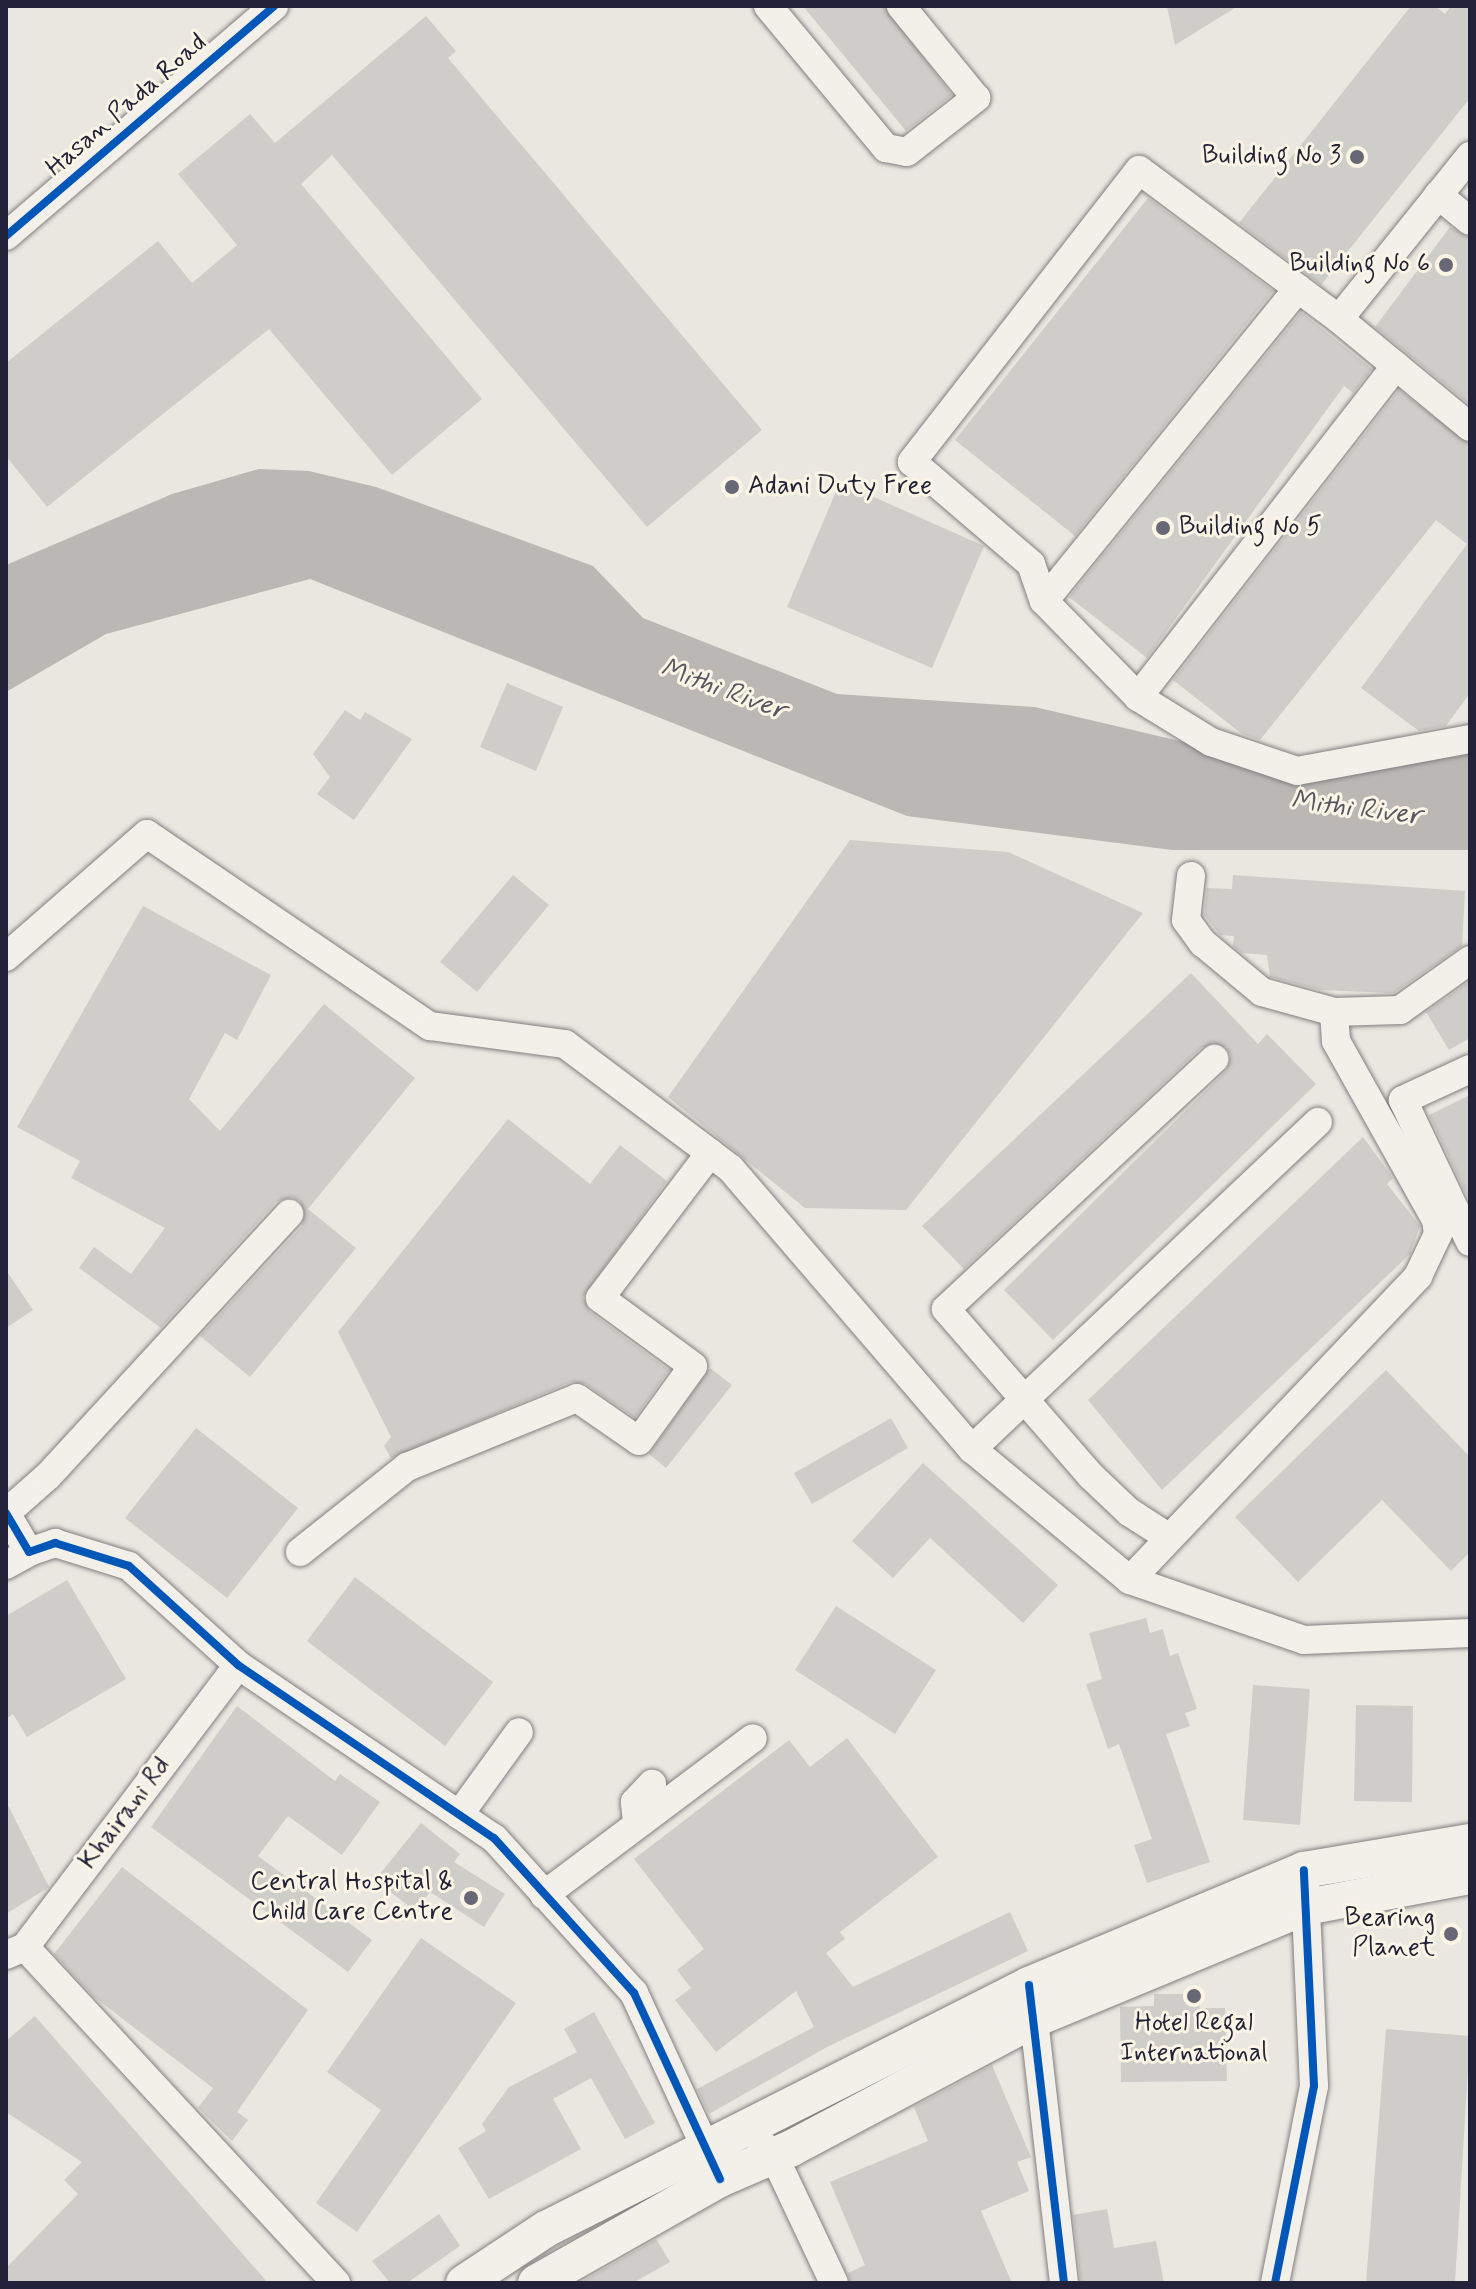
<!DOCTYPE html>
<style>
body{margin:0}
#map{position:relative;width:1476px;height:2289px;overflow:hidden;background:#eae7e0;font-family:Mynerve,sans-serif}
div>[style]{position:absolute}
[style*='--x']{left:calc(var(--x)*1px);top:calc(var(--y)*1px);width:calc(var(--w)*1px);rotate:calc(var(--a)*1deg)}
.water>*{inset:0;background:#bab7b5}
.building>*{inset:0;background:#cfcdc9}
.roads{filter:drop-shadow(0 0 2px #807f81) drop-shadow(0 0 2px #807f81)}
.minor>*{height:28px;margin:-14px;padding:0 14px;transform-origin:14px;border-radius:14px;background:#f3f0ea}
.major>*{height:36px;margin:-18px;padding:0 18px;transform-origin:18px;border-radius:18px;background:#f3f0ea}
.cycleway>*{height:8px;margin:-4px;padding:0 4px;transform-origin:4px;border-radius:4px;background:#0057b8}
.dots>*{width:22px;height:22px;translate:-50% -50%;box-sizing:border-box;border:4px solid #fcf5e5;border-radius:50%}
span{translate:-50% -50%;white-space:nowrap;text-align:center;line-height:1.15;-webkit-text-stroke:6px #fcf5e5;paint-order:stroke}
.street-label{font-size:26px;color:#22223b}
.poi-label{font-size:26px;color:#22223b}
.right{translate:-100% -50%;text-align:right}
.left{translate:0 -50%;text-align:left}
.water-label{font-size:28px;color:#575564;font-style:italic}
.frame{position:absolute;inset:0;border:8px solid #22223b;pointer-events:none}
</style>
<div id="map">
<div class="water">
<i style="clip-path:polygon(259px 469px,309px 471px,376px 487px,593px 566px,643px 618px,837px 694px,1035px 707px,1328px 776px,1470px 746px,1470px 850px,1172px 850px,907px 816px,310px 579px,106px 634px,6px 692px,6px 565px,172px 494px)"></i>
</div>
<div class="building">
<i style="clip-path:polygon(803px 6px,884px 6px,952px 95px,906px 131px)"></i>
<i style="clip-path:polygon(1167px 6px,1238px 6px,1175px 45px)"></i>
<i style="clip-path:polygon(1411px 6px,1435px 6px,1445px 14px,1451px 6px,1470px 6px,1470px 98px,1321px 285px,1239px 223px)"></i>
<i style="clip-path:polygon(426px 16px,456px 51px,448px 58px,762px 430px,647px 527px,332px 155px,301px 184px,482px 399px,392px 475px,269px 329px,47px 507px,6px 456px,6px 363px,158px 241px,192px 283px,237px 245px,178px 174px,250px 114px,275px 143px)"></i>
<i style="clip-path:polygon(1148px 198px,1273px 291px,1075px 536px,955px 440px)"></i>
<i style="clip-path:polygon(1450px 227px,1470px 238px,1470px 405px,1375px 327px)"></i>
<i style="clip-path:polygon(1301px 312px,1372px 369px,1353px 393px,1344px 386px,1147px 658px,1069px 597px)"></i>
<i style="clip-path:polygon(1399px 390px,1470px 444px,1470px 693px,1446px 726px,1419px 731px,1361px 688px,1467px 544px,1436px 520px,1260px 740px,1242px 734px,1173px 680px)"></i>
<i style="clip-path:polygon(840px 482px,984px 546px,932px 668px,787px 607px)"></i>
<i style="clip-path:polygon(507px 683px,563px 707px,536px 771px,480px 747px)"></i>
<i style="clip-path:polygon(345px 710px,360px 720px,365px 712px,412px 739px,354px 820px,317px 794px,330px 777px,313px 754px)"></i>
<i style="clip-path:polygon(850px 840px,1008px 852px,1143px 913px,906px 1210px,805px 1208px,668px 1097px)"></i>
<i style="clip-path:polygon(513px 875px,549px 905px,477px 992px,440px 962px)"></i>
<i style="clip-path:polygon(1233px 875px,1465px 891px,1462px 946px,1394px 993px,1320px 990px,1270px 977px,1267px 955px,1242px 953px,1233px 946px,1234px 936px,1220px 935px,1204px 915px,1207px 888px,1232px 889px)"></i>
<i style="clip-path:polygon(143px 906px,271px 975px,237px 1040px,225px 1033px,189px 1099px,220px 1131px,324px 1004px,415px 1078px,308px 1209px,356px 1248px,250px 1377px,200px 1336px,302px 1226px,301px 1202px,292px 1197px,276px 1202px,161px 1328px,79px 1268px,94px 1247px,131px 1274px,165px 1228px,71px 1178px,80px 1161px,17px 1127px)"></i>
<i style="clip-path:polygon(1191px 973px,1258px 1044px,1267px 1034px,1316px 1084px,1053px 1340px,1004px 1290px,1226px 1071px,1231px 1056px,1226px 1047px,1202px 1047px,964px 1269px,922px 1226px)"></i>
<i style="clip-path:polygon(1470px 981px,1470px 1038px,1449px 1050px,1426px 1012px)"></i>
<i style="clip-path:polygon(1470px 1095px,1470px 1202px,1429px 1115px)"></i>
<i style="clip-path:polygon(508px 1119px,590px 1184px,620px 1145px,667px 1181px,583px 1297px,590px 1312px,669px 1370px,635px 1418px,586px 1384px,571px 1382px,391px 1458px,384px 1446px,391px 1437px,338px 1332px)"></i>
<i style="clip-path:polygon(1363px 1137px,1393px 1178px,1387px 1184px,1420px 1226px,1410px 1254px,1162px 1490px,1088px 1400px)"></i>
<i style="clip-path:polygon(6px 1270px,33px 1310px,6px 1328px)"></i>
<i style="clip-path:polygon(710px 1368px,732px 1385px,666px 1468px,649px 1454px)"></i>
<i style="clip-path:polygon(1386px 1370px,1470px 1457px,1470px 1552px,1451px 1571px,1382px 1500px,1298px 1582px,1235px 1517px)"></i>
<i style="clip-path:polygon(891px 1418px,908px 1448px,812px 1504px,794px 1473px)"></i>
<i style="clip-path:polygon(196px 1428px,298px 1508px,227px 1598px,125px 1518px)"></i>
<i style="clip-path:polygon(923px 1463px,1058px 1585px,1023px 1623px,930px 1538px,893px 1578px,852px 1541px)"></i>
<i style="clip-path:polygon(355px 1577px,493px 1682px,445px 1746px,307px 1641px)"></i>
<i style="clip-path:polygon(67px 1580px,126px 1679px,27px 1737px,13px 1714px,6px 1719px,6px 1616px)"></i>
<i style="clip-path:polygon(836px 1606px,936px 1670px,895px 1734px,795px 1670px)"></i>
<i style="clip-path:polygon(1146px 1618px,1150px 1633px,1163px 1629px,1170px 1656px,1178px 1653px,1197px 1709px,1185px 1713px,1190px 1726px,1166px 1734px,1210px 1862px,1147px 1883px,1134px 1845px,1152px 1839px,1119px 1744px,1108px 1749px,1086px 1684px,1102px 1679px,1089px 1633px)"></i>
<i style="clip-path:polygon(1253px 1685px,1310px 1689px,1300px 1825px,1243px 1820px)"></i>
<i style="clip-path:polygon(1356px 1705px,1413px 1706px,1412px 1802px,1354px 1801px)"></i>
<i style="clip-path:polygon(237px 1706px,335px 1781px,340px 1774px,380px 1802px,342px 1855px,288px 1816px,258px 1856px,372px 1940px,348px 1972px,151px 1827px)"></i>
<i style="clip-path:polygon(847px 1738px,938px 1857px,840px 1932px,845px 1939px,826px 1953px,853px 1987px,1010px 1912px,1028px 1951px,827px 2047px,709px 2114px,697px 2089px,814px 2027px,796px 1991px,716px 2052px,675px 2000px,691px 1988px,677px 1970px,704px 1949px,634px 1859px,789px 1740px,810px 1767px)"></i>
<i style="clip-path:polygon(6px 1801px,49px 1887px,6px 1914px)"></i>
<i style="clip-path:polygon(421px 1823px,460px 1854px,454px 1862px,505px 1894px,484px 1927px,430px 1892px,415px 1911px,375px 1880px)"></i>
<i style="clip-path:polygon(122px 1867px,308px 2010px,237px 2112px,248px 2120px,232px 2141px,198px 2108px,213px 2088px,94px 1997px,54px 1954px)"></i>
<i style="clip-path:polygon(421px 1938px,516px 2003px,357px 2232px,316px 2203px,381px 2110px,327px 2072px)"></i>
<i style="clip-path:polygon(1154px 1994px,1199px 1994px,1200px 2008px,1225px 2008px,1227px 2081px,1121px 2082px,1120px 2007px,1154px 2006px)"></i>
<i style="clip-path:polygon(594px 2012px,655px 2123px,625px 2139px,591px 2078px,553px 2099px,581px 2149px,489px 2199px,458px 2148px,486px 2131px,482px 2124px,509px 2087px,577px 2052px,564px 2029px)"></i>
<i style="clip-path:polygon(35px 2016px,268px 2283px,6px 2283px,6px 2268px,78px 2194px,64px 2180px,82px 2162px,6px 2112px,6px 2041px)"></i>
<i style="clip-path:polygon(1386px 2029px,1470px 2036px,1455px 2283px,1366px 2283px)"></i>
<i style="clip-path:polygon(992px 2065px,1031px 2157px,1017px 2162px,1029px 2191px,981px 2211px,1012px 2283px,851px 2283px,848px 2273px,865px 2265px,830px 2182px,928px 2141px,914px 2107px)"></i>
<i style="clip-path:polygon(1107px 2209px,1114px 2248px,1156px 2241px,1164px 2283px,1081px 2283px,1073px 2215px)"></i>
<i style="clip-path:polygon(439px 2214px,460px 2246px,407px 2283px,390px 2283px,372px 2261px)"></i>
<i style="clip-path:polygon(656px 2239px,670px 2262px,633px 2283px,579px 2283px)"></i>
</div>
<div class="roads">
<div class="minor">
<i style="--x:768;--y:6;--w:185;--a:50.3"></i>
<i style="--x:886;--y:148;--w:21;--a:11"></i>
<i style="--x:907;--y:152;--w:88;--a:-38"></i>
<i style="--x:976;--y:98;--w:119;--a:-129.2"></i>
<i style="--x:1470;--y:156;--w:209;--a:128.8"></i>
<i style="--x:1339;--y:319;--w:170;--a:39.5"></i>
<i style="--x:1438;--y:195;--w:41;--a:39.1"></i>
<i style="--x:6;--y:236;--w:353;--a:-40.6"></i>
<i style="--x:1339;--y:319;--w:249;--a:-143.3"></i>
<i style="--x:1139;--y:170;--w:370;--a:127.9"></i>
<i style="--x:912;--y:462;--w:157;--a:40.6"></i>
<i style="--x:1031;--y:564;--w:39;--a:71"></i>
<i style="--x:1044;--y:601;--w:134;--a:45.6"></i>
<i style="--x:1138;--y:697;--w:86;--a:31.7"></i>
<i style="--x:1211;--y:742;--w:91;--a:18.6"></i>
<i style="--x:1297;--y:771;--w:176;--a:-10.5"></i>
<i style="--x:1044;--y:601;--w:403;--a:-50.9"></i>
<i style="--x:1138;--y:697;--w:420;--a:-52.1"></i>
<i style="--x:1191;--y:876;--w:44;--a:96.5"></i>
<i style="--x:1186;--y:920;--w:29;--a:54"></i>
<i style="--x:1203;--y:943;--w:77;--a:39.7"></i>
<i style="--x:1262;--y:992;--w:75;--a:15.5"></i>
<i style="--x:6;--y:957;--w:187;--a:-41.1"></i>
<i style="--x:147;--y:834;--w:342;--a:34.2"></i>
<i style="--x:430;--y:1026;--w:136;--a:7.6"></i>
<i style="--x:565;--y:1044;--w:181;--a:36.9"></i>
<i style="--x:710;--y:1153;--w:26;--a:37"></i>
<i style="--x:731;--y:1169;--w:369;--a:49.3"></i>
<i style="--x:972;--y:1449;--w:205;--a:39.7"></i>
<i style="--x:1130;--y:1580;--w:184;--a:19"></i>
<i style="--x:1304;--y:1640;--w:166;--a:-2.4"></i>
<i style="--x:1470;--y:1069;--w:74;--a:155.2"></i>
<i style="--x:1403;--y:1100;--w:157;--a:64.7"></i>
<i style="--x:972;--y:1449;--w:476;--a:-43.4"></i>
<i style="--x:6;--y:1513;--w:45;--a:59.5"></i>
<i style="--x:29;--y:1552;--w:28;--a:-19"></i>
<i style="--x:55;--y:1543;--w:77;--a:17.3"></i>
<i style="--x:129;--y:1566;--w:147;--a:42.2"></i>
<i style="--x:238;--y:1665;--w:309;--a:34.1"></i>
<i style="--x:494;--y:1838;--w:209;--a:47.9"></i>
<i style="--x:634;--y:1993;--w:188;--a:65.2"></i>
<i style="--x:6;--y:1513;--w:57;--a:-41.5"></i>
<i style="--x:49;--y:1475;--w:355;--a:-47.4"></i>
<i style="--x:1168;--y:1537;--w:46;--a:-147.3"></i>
<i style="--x:1129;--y:1512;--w:52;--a:-136.5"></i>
<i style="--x:1091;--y:1476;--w:221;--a:-131"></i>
<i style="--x:946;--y:1309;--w:367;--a:-43"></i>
<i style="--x:300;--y:1552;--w:137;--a:-38.5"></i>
<i style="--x:407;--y:1467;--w:183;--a:-22.1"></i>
<i style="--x:577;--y:1398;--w:75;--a:34.7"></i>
<i style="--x:639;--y:1441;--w:92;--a:-54.2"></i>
<i style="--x:693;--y:1366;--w:115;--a:-143.8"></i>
<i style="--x:600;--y:1298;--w:182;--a:-52.8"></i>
<i style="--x:6;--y:1565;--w:26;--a:-29"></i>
<i style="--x:1130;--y:1580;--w:419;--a:-46.5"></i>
<i style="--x:1418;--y:1276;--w:47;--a:-64.5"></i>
<i style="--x:1438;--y:1234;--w:14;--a:-98"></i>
<i style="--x:1436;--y:1220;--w:205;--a:-119.2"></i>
<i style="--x:1336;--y:1041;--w:29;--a:-94"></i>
<i style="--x:1334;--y:1012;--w:66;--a:-1.7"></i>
<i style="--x:1400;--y:1010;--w:86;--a:-35.5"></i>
<i style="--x:459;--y:1815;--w:102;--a:-54.1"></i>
<i style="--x:637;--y:1822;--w:20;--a:-96"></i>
<i style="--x:635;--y:1802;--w:25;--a:-47"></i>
<i style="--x:544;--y:1895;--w:261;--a:-36.9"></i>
<i style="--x:25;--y:1947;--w:458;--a:47.2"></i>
<i style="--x:6;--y:1955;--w:21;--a:-23"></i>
<i style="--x:25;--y:1947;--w:353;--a:-52.9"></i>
<i style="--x:1032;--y:2002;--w:283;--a:83.5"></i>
<i style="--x:761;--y:2143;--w:18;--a:45"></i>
<i style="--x:774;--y:2156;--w:140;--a:64.7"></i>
<i style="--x:1275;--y:2283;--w:201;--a:-78.8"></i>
<i style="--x:1314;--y:2086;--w:198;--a:-92.6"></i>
</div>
<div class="major">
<i style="--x:464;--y:2283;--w:98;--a:-33.4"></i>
<i style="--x:546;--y:2229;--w:541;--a:-26.8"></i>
<i style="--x:1029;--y:1985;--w:298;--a:-22.7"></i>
<i style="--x:1304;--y:1870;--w:168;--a:-9.6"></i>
<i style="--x:536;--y:2283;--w:211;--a:-29.5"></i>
<i style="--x:720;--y:2179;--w:78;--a:-23.3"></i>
<i style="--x:792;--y:2148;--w:275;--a:-28"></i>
<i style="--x:1035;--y:2019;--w:293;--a:-22.5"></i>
<i style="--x:1306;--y:1907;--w:167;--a:-10.7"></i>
</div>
</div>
<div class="cycleway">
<i style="--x:6;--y:236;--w:353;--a:-40.6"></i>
<i style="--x:6;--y:1513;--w:45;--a:59.5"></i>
<i style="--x:29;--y:1552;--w:28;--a:-19"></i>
<i style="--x:55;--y:1543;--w:77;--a:17.3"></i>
<i style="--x:129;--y:1566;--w:147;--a:42.2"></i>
<i style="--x:238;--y:1665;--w:309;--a:34.1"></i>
<i style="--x:494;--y:1838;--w:209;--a:47.9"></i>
<i style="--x:634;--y:1993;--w:205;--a:65.2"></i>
<i style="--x:1029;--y:1985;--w:300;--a:83.3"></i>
<i style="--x:1275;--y:2283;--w:201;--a:-78.8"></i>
<i style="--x:1314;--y:2086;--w:216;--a:-92.7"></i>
</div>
<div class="dots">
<i style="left:1357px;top:157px;background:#686775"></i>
<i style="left:1446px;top:265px;background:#686775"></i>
<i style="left:732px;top:487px;background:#686775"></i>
<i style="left:1163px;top:528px;background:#686775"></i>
<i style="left:471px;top:1898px;background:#686775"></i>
<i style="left:1451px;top:1934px;background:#686775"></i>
<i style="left:1194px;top:1996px;background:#686775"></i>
</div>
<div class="street-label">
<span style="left:127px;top:106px;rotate:-41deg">Hasan Pada Road</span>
<span style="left:126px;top:1814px;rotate:-53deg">Khairani Rd</span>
</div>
<div class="poi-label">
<span class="right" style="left:1341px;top:157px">Building No 3</span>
<span class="right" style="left:1430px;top:265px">Building No 6</span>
<span class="left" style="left:748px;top:487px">Adani Duty Free</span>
<span class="left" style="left:1179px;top:528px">Building No 5</span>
<span class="right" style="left:453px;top:1898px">Central Hospital &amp;<br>Child Care Centre</span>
<span class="right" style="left:1435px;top:1934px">Bearing<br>Planet</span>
<span style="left:1194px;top:2039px">Hotel Regal<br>International</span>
</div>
<div class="water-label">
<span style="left:723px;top:690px;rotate:20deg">Mithi River</span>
<span style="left:1356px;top:809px;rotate:7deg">Mithi River</span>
</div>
<div class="frame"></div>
</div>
